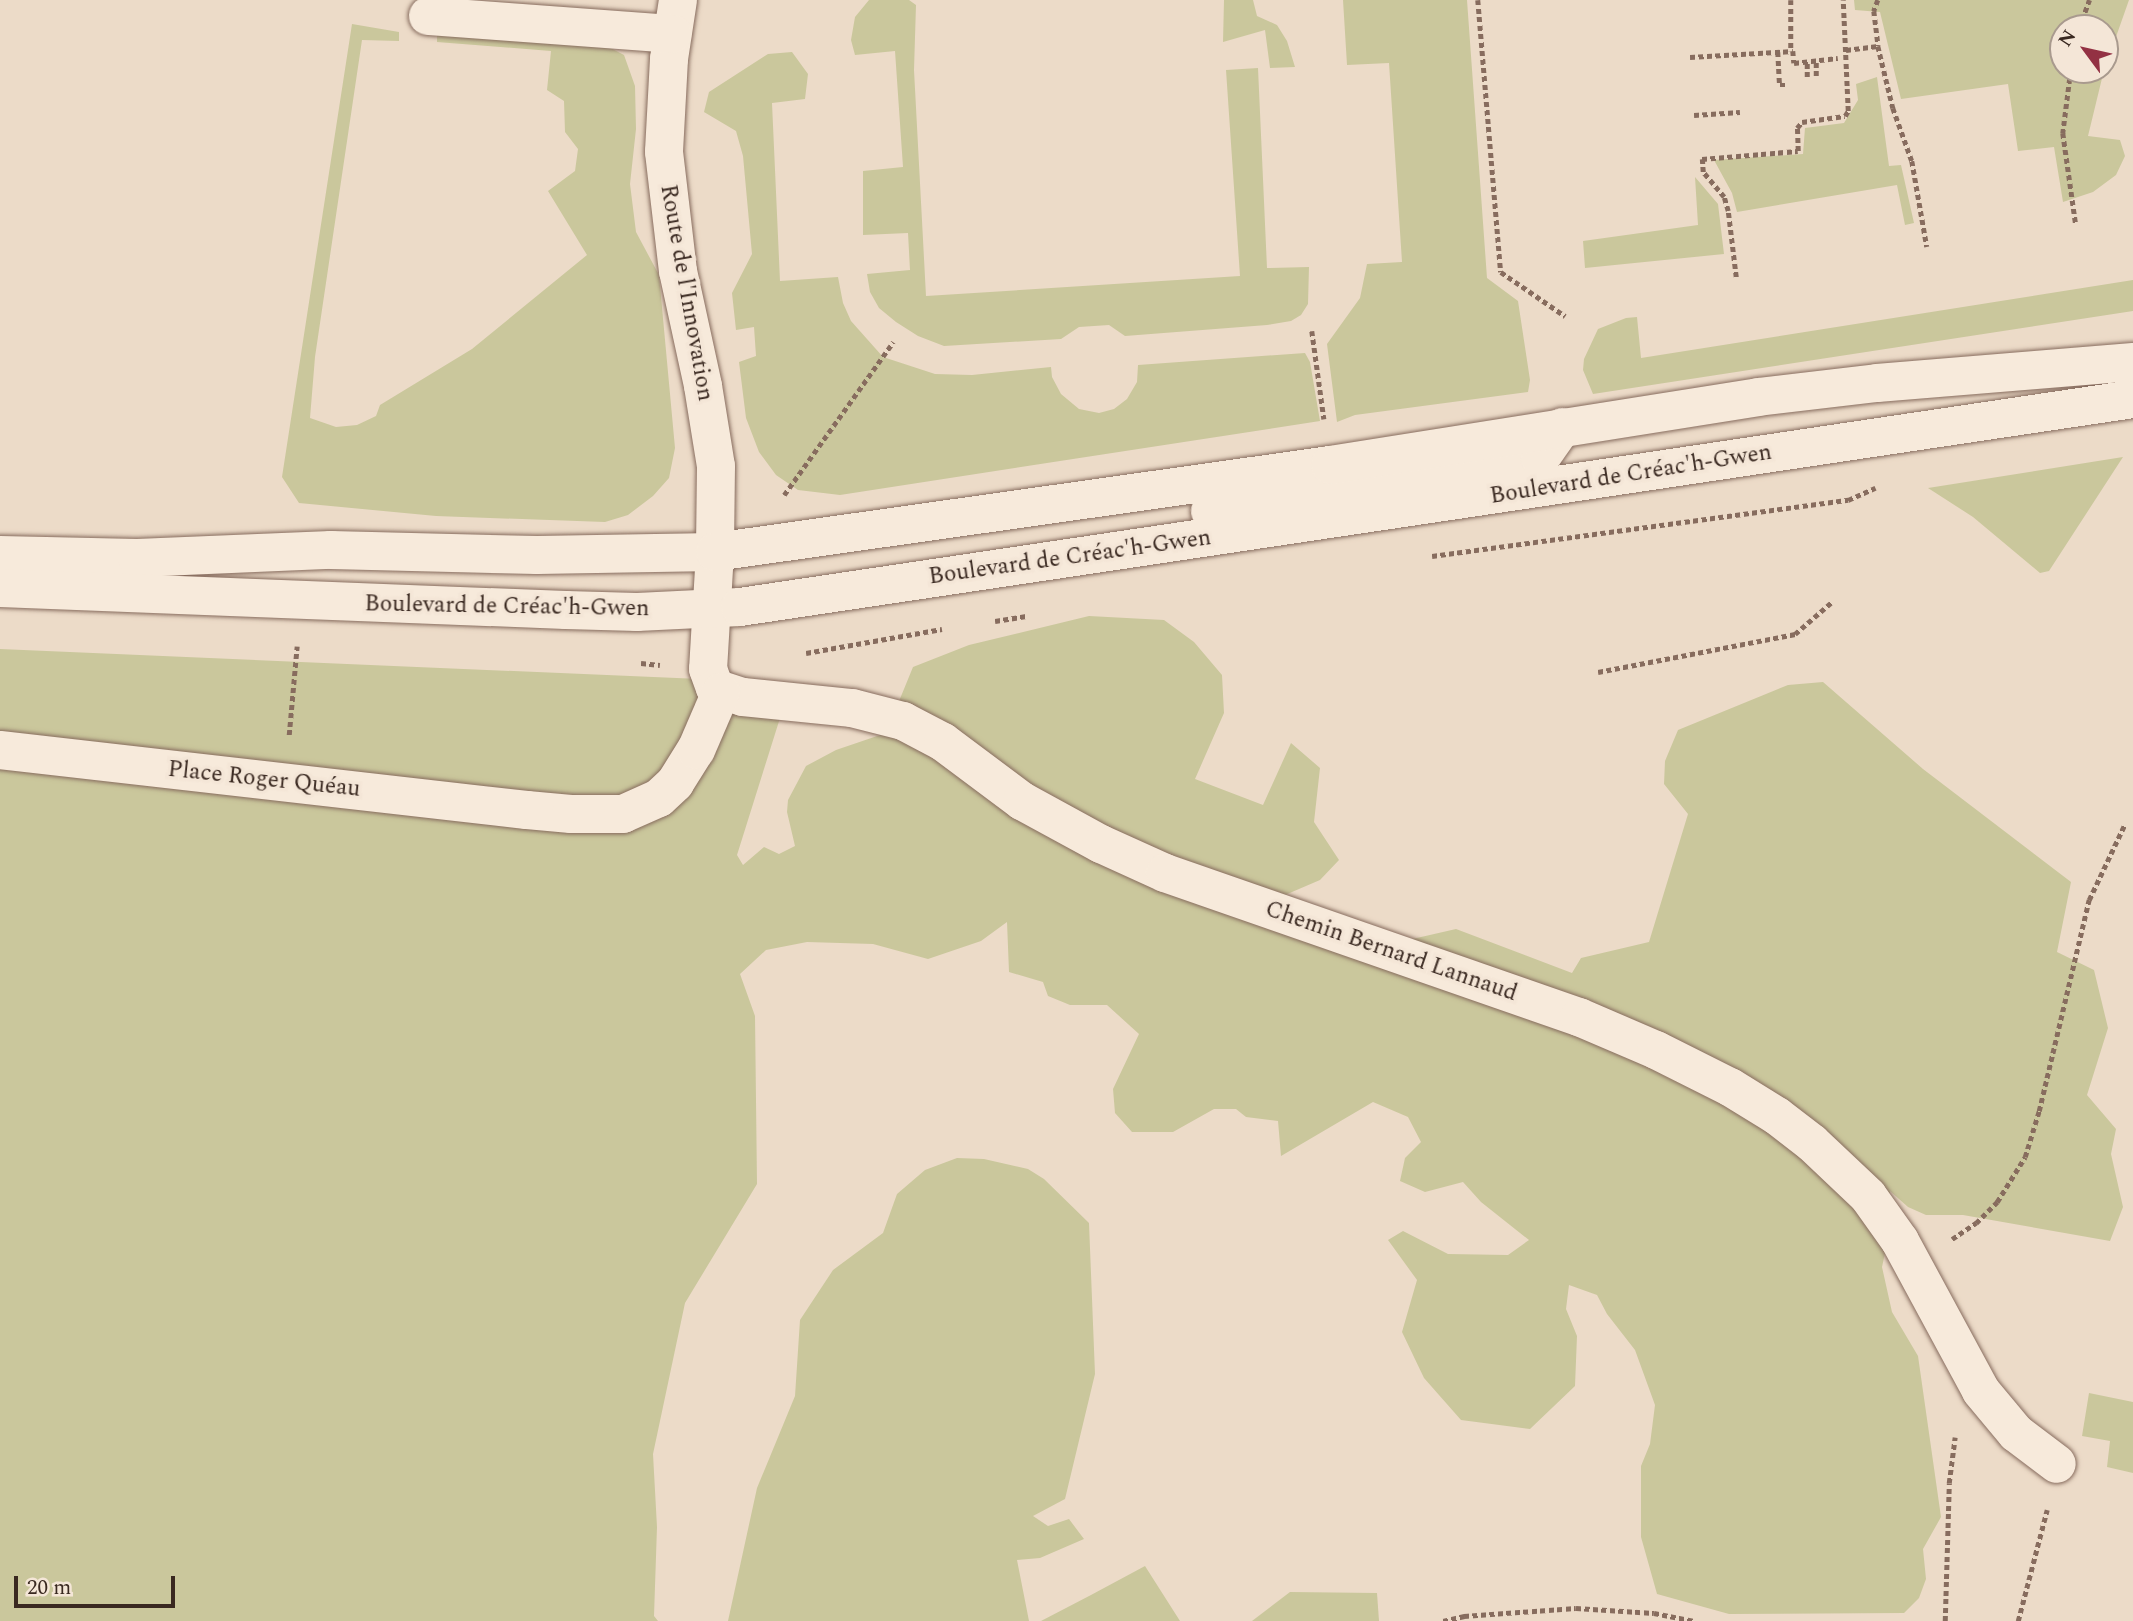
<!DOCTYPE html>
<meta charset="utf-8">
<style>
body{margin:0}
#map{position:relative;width:2133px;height:1621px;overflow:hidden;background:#ecdbc8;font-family:Spectral,serif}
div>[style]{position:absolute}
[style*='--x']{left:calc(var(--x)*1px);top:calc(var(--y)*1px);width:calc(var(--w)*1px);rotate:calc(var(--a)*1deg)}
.green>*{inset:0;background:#cac79c}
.path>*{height:4.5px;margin-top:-2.25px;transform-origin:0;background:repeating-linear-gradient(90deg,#876c5e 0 5px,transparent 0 8.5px)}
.roads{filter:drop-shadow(0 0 2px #876c5e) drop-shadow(0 0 2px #876c5e)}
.minor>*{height:38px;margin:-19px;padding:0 19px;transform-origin:19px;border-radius:19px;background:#f7eadb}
span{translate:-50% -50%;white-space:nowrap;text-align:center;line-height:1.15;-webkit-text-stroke:7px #f4e6d7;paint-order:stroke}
.street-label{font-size:23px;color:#392820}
.north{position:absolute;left:2049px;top:14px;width:70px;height:70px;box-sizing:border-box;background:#f4e6d7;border:2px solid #a99a8e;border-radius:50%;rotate:303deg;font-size:19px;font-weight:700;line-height:28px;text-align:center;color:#392820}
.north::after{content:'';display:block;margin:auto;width:24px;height:32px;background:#933143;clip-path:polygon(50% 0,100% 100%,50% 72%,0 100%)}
.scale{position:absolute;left:14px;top:1576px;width:161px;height:32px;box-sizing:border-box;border:4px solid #392820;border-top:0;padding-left:9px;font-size:21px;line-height:24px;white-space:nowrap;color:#392820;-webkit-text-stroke:5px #f4e6d7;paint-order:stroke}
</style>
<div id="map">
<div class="green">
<i style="clip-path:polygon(869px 0,909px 0,916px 5px,914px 70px,926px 296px,1240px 276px,1226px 70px,1258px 68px,1267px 268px,1309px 267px,1308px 304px,1301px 315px,1291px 321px,1267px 325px,1125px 336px,1109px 325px,1079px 327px,1061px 339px,944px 346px,918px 336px,896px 322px,879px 308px,870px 292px,867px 274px,910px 270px,908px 233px,863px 235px,863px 171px,903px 167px,895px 51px,855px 55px,851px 40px,855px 17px)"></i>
<i style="clip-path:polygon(1224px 0,1253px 0,1257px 16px,1277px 25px,1287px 41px,1295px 67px,1270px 68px,1265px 30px,1223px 42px)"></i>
<i style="clip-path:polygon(1343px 0,1467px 0,1487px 278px,1518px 301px,1530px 380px,1528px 392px,1355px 415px,1337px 422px,1327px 344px,1360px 298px,1367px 264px,1402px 262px,1389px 63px,1347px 65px)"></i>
<i style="clip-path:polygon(1854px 0,2129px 0,2105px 68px,2105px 28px,2063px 28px,2063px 70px,2104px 70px,2088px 136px,2120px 140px,2125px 156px,2116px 175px,2093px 192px,2063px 202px,2054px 147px,2018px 151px,2008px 84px,1901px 99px,1880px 12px,1855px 10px)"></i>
<i style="clip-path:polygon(352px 24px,399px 32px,399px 41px,362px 40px,315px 357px,310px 418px,336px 427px,357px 425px,376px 416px,380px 405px,472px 349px,587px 255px,548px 191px,575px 171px,578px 149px,565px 132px,564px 101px,547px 90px,551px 51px,437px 42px,437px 33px,597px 41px,624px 55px,635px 86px,636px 129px,630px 184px,636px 232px,659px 275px,675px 448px,669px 478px,653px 496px,628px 515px,605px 522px,436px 516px,299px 503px,282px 477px)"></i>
<i style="clip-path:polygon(792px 52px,808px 74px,805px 99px,772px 103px,780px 281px,838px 277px,843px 303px,851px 321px,883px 357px,935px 374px,972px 375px,1051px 367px,1052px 377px,1061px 394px,1079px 409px,1099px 413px,1114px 409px,1127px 399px,1137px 382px,1138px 365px,1305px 353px,1310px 362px,1320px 421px,840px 495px,798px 490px,776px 475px,759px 452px,746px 418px,739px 362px,756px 356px,754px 327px,736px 330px,732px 293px,752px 254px,743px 156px,736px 131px,704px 112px,709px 92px,768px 54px)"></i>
<i style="clip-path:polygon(1877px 77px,1889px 166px,1901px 165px,1914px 223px,1905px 225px,1897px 185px,1737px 212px,1732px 193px,1714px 160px,1803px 154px,1805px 128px,1844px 123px,1858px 100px,1856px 84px)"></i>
<i style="clip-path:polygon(1695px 177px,1718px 204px,1724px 254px,1585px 268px,1583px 241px,1698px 225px)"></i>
<i style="clip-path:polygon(2133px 280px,2133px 311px,1593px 394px,1583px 370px,1584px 359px,1598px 329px,1626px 318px,1637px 317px,1641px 358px)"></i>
<i style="clip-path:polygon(2123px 457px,2049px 571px,2040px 573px,1973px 517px,1928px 488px)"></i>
<i style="clip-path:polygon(1089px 616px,1164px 620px,1194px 642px,1222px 675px,1224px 713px,1195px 779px,1263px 805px,1291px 743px,1320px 768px,1314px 822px,1339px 860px,1320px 880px,1285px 895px,1347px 954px,1456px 929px,1572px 973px,1581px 958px,1649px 942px,1688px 814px,1664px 784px,1665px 761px,1678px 730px,1788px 685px,1823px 682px,1923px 769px,2071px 882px,2057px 952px,2094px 970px,2108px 1028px,2087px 1095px,2116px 1129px,2111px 1154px,2123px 1207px,2110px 1241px,1963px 1215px,1926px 1215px,1908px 1207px,1890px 1191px,1890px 1230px,1882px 1267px,1892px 1312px,1918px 1356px,1941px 1517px,1923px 1549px,1926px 1579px,1919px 1598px,1904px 1613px,1729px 1614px,1657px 1594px,1641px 1537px,1641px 1466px,1650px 1444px,1655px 1405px,1635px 1350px,1607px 1314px,1597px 1295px,1569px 1285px,1566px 1309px,1577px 1336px,1575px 1386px,1530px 1429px,1461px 1420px,1424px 1378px,1402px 1332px,1417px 1280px,1388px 1240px,1403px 1231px,1448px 1254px,1508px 1255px,1529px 1240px,1481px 1202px,1463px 1182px,1425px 1192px,1400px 1181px,1405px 1158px,1421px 1142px,1408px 1117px,1373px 1102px,1281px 1156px,1278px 1121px,1246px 1117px,1236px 1109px,1214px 1109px,1173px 1132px,1132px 1132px,1115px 1113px,1113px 1089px,1139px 1034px,1107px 1005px,1070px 1005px,1048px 996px,1043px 982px,1009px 972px,1007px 922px,981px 941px,928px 959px,873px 944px,807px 942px,766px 950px,740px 974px,755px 1016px,757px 1184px,685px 1303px,653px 1454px,657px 1527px,654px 1616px,658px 1621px,0 1621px,0 649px,791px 683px,737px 855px,743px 865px,764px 847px,779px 854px,795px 846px,787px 812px,788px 800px,806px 766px,836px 750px,886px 733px,913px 667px,969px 645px)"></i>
<i style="clip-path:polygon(957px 1158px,984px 1159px,1028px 1169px,1044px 1179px,1089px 1223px,1095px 1374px,1065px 1499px,1033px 1516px,1048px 1526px,1069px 1519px,1084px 1539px,1040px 1558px,1017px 1560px,1029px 1621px,728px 1621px,757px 1488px,795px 1396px,800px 1320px,833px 1270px,883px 1233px,897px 1194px,925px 1170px)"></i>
<i style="clip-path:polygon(2089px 1393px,2133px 1402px,2133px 1473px,2107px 1467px,2110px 1441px,2082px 1436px)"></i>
<i style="clip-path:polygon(1145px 1566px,1180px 1621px,1041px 1621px,1091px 1595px)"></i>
<i style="clip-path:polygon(1290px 1592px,1377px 1593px,1379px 1621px,1252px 1621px)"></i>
</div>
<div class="path">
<i style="--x:1478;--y:0;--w:273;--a:85.2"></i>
<i style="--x:1501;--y:272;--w:78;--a:34.5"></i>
<i style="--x:1791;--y:0;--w:51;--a:90"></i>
<i style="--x:1878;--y:0;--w:12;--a:110"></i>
<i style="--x:1874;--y:11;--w:35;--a:83"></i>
<i style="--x:1878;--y:46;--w:64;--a:76.4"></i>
<i style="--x:1893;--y:108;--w:56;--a:70.3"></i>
<i style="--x:1912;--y:161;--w:87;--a:80.1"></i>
<i style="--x:2079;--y:28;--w:30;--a:-70"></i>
<i style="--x:1846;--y:50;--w:32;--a:-7"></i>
<i style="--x:1778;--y:52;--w:33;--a:87"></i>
<i style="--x:1780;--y:85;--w:6;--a:0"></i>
<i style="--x:1690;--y:57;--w:103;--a:-3.3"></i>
<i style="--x:1793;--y:51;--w:12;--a:85"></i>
<i style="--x:1794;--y:63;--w:44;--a:-6.5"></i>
<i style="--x:2071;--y:70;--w:64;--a:97.2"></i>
<i style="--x:2063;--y:133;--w:93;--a:82"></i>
<i style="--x:1816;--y:76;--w:15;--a:-90"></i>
<i style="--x:1807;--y:77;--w:15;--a:-90"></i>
<i style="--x:1694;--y:115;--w:46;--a:-3.7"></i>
<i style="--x:1736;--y:277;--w:66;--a:-96.9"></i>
<i style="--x:1728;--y:211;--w:15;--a:-106"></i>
<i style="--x:1724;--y:197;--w:33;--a:-130"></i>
<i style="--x:1703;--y:172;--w:13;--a:-94"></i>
<i style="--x:1702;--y:159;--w:96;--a:-4.8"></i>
<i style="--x:1798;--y:151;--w:23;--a:-92"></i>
<i style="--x:1797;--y:128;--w:8;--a:-50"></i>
<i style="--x:1802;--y:122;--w:43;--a:-7.9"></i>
<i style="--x:1845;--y:116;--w:6;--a:-59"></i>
<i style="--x:1848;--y:111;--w:111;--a:-92.6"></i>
<i style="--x:1312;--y:331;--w:89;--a:82.2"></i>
<i style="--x:784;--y:495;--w:188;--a:-54.5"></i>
<i style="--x:1432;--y:556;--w:420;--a:-7.7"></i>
<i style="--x:1848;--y:500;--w:30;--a:-24"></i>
<i style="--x:995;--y:621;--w:33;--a:-9"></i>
<i style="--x:806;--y:653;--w:138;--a:-10"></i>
<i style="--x:641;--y:663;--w:19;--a:6"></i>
<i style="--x:1598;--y:672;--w:201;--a:-10.9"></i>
<i style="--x:1795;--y:634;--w:50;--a:-41"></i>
<i style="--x:289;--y:735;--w:89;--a:-84.9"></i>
<i style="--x:1952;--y:1239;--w:29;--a:-34"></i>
<i style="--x:1976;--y:1223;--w:30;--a:-45"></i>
<i style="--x:1997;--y:1202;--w:53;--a:-58.1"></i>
<i style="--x:2025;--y:1157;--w:48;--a:-73.1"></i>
<i style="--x:2039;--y:1111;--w:217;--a:-76.7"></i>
<i style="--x:2089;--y:900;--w:84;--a:-64.7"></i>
<i style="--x:1443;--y:1621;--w:22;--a:-13"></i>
<i style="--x:1464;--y:1616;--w:112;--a:-4.1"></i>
<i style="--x:1576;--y:1608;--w:78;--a:3.7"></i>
<i style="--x:1654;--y:1613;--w:41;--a:11.3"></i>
<i style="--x:1945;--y:1621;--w:138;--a:-88.3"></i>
<i style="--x:1949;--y:1483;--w:46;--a:-82.6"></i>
<i style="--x:2018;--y:1621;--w:115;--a:-75.4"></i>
</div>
<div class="roads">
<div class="minor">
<i style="--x:678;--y:0;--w:60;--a:98.7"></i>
<i style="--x:669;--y:59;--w:93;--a:93.1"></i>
<i style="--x:664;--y:152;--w:120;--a:83.3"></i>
<i style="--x:678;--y:271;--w:118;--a:77.7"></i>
<i style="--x:703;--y:386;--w:81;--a:80.8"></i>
<i style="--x:716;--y:466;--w:86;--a:90.7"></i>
<i style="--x:715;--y:552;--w:117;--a:93.4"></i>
<i style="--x:708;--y:669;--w:20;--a:70"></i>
<i style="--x:715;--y:688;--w:29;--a:18"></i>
<i style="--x:743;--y:697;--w:110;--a:5.8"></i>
<i style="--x:852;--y:708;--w:53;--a:14.3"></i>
<i style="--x:903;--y:721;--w:45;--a:27.7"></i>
<i style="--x:943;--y:742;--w:99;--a:36.8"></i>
<i style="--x:1022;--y:801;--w:90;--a:28.6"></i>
<i style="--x:1101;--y:844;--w:70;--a:24.4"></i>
<i style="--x:1165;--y:873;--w:438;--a:19.2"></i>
<i style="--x:1579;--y:1017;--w:84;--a:23.2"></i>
<i style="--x:1656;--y:1050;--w:83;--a:26.6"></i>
<i style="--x:1730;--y:1087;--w:55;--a:31.7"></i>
<i style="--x:1777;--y:1116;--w:44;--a:37.6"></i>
<i style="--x:1812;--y:1143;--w:77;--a:43.4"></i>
<i style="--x:1868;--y:1196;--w:55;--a:54.6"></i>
<i style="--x:1900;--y:1241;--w:170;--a:61.6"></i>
<i style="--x:1981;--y:1391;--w:55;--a:50.2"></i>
<i style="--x:2016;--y:1433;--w:51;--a:37.1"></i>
<i style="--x:428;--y:16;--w:245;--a:4.2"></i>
<i style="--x:1210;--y:511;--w:334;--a:-9"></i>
<i style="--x:1540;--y:459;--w:39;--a:-55"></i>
<i style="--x:0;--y:555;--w:137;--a:1.3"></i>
<i style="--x:137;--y:558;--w:194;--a:-2.4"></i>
<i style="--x:331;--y:550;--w:206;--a:1.4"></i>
<i style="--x:537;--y:555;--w:178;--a:-1"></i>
<i style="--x:715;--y:552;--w:621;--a:-8.05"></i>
<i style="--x:1330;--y:465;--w:433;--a:-9"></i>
<i style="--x:1758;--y:397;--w:120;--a:-6.7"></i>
<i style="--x:1877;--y:383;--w:257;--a:-4.7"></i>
<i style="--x:0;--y:588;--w:566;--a:2.23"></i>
<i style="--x:566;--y:610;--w:71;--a:1.6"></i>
<i style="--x:637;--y:612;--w:103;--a:-2.8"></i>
<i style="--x:740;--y:607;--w:1408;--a:-8.49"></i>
<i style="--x:0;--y:750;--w:530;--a:6.5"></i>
<i style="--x:527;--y:810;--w:44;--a:5.2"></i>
<i style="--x:571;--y:814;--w:52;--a:0"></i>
<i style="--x:623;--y:814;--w:39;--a:-24"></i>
<i style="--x:659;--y:798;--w:22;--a:-43"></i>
<i style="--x:675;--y:783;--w:39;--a:-58"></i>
<i style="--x:696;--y:750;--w:63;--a:-66.7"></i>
</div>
</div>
<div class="street-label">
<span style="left:686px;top:293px;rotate:80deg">Route de l'Innovation</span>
<span style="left:1631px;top:475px;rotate:-9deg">Boulevard de Créac'h-Gwen</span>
<span style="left:1070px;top:558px;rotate:-8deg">Boulevard de Créac'h-Gwen</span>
<span style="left:507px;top:607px;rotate:1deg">Boulevard de Créac'h-Gwen</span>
<span style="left:264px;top:780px;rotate:6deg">Place Roger Quéau</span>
<span style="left:1391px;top:952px;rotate:19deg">Chemin Bernard Lannaud</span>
</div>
<div class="north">N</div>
<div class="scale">20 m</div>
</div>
